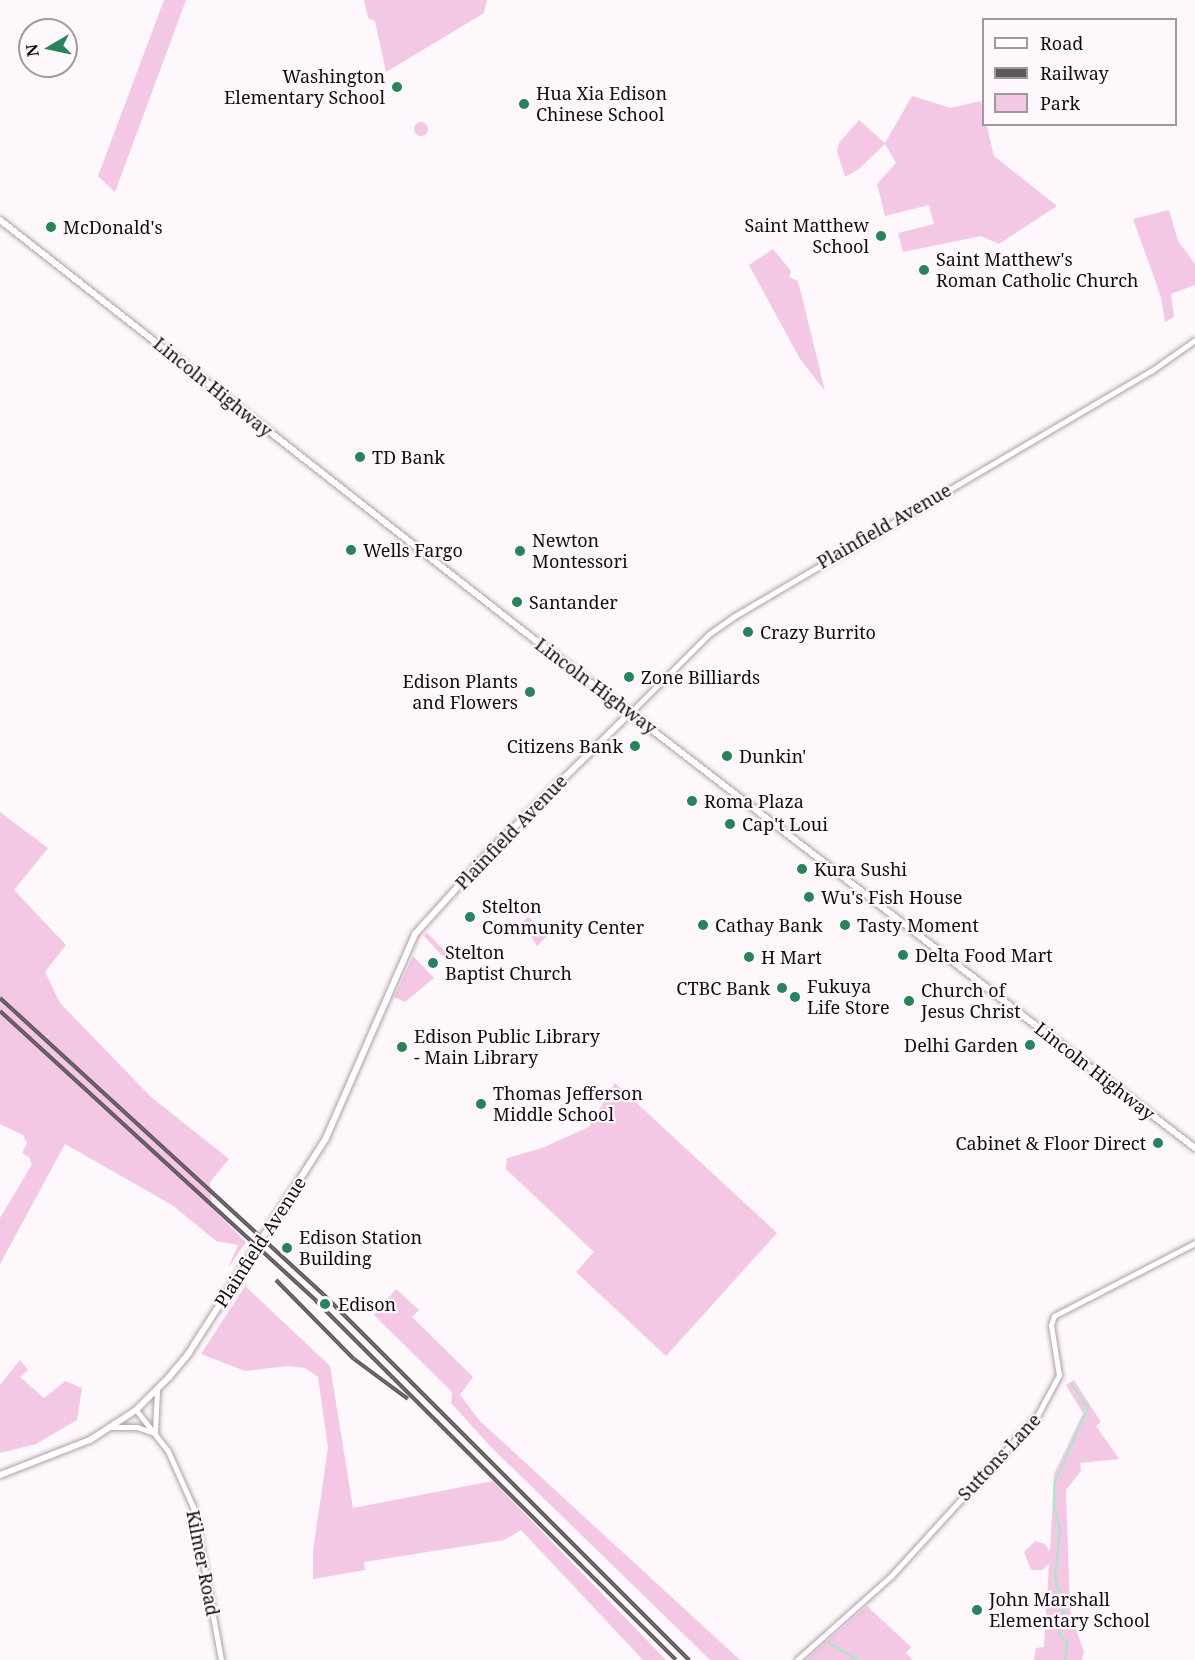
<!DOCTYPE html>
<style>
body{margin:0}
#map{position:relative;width:1195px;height:1660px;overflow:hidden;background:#fef7fb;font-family:"Noto Serif",serif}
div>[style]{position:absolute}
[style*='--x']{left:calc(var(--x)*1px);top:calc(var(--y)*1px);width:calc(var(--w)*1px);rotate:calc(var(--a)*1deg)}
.green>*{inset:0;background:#f4c8e5}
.round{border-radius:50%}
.stream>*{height:1.5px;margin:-0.75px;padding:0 0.75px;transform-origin:0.75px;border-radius:0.75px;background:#a0ecc3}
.roads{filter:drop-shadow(0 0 2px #ae9ea8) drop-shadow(0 0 2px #ae9ea8)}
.tertiary>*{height:5px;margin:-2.5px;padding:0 2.5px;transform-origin:2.5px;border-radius:2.5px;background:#fff}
.secondary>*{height:6px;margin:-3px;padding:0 3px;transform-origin:3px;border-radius:3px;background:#fff}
.rail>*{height:4px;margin-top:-2px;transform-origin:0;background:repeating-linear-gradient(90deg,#fef7fb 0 4.5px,#5e575b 0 9px);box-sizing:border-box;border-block:2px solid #5e575b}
.dots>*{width:16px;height:16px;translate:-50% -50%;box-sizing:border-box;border:3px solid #fef7fb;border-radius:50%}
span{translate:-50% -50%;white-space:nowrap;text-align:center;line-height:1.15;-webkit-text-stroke:4.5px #fef7fb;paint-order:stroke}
.poi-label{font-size:18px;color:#120c10}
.right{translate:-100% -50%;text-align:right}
.left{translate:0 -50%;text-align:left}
.street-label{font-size:18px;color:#120c10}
.legend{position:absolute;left:982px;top:18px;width:195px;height:108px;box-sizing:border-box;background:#fef7fb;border:2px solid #a0999d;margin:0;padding:8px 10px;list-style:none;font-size:18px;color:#120c10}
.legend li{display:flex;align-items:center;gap:12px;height:30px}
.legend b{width:30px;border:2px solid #a0999d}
.north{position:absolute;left:18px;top:18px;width:60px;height:60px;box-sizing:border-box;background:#fef7fb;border:2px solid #a0999d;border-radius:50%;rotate:261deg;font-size:16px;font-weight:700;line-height:24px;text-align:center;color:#120c10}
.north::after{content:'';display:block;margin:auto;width:21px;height:27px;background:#26835a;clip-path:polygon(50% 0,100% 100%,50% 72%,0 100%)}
</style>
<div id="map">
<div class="green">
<i style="clip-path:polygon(164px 0,186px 0,115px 192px,98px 176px)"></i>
<i style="clip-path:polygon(364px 0,487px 0,484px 13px,386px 72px,375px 21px,368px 18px)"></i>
<i style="clip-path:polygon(912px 96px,951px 108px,981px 101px,994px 156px,1057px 206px,999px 244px,981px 236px,903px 252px,898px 233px,934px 224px,929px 205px,885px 216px,877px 184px,896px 163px,885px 144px,859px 169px,845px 177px,837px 151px,839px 143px,859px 120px,885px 143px)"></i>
<i class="round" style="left:414px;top:122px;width:14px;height:14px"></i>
<i style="clip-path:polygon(1169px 210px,1178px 241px,1195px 264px,1195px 285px,1171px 294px,1174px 317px,1165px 322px,1161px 297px,1133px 219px)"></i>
<i style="clip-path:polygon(773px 249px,791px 271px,789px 277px,798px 281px,825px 391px,800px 359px,749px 265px)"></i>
<i style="clip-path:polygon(0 812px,48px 848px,14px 890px,66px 945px,45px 972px,60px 1003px,151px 1097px,229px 1159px,210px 1182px,212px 1208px,246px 1242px,228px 1268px,238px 1245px,216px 1241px,172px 1205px,65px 1144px,0 1264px,0 1218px,31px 1166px,34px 1156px,31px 1164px,30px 1158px,22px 1153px,27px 1143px,23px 1135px,0 1124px)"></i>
<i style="clip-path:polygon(528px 917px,549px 934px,537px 946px,522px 922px)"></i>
<i style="clip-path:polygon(427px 933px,452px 958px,448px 962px,424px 936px)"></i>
<i style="clip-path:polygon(413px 956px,434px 978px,405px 1002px,394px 997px)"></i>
<i style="clip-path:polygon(615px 1083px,777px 1233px,666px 1356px,576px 1272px,594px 1252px,506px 1169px,507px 1158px,542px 1148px,589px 1127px)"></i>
<i style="clip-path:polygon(245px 1286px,330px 1366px,353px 1508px,493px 1481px,666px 1660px,643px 1660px,521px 1530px,504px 1540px,364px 1562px,365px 1570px,313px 1579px,313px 1551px,328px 1448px,318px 1377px,305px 1368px,288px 1366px,245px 1371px,201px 1354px)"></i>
<i style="clip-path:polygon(396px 1289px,419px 1310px,412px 1317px,473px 1377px,460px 1395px,480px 1421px,740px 1660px,710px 1660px,492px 1448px,451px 1403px,452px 1392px,374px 1315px)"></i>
<i style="clip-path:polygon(20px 1360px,28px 1370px,20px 1377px,44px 1398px,65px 1381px,82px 1388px,77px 1420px,36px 1444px,0 1453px,0 1385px)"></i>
<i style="clip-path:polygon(1074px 1380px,1101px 1422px,1096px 1426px,1119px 1459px,1080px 1463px,1081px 1471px,1066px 1490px,1070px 1611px,1084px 1652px,1082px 1660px,1034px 1660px,1036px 1648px,1044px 1647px,1049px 1564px,1042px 1570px,1031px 1570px,1024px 1552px,1035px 1541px,1045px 1544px,1050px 1552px,1054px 1474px,1083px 1413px,1066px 1385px)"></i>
<i style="clip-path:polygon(867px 1606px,911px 1647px,906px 1653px,913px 1660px,806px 1660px)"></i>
</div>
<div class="stream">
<i style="--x:829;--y:1643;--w:34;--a:30"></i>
<i style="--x:1065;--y:1660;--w:18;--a:-84"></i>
<i style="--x:1067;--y:1642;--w:11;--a:-135"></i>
<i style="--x:1059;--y:1634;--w:23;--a:-77"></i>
<i style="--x:1064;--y:1612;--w:34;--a:-105"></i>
<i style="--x:1055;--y:1579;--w:49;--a:-84.2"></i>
<i style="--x:1060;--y:1530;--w:26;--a:-103"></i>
<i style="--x:1054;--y:1505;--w:23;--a:-88"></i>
<i style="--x:1055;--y:1482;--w:81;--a:-66"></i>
<i style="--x:1088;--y:1408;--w:28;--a:-125"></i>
</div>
<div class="roads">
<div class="tertiary">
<i style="--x:631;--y:712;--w:110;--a:-45"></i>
<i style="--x:709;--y:634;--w:29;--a:-35"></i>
<i style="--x:733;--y:617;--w:485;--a:-30.5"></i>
<i style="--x:1151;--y:371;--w:54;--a:-35.2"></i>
<i style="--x:136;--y:1410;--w:52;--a:52"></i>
<i style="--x:168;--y:1451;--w:61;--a:65.9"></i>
<i style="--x:193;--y:1507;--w:156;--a:79.6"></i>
<i style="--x:112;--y:1427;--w:25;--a:0"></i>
<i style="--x:137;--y:1427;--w:18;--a:19"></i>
<i style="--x:155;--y:1432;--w:42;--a:-87.3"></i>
<i style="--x:797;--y:1660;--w:126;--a:-41.8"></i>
<i style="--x:891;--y:1576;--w:217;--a:-47.6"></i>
<i style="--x:1037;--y:1416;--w:47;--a:-61.8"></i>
<i style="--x:1059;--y:1375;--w:51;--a:-99.1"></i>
<i style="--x:1051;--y:1325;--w:9;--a:-72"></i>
<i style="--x:1054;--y:1316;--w:159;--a:-27.4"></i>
</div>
<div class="secondary">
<i style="--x:0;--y:220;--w:669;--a:38.14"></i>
<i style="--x:526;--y:633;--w:844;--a:37.59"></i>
<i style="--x:0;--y:1475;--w:97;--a:-21.3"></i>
<i style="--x:90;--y:1440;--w:55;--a:-33.1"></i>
<i style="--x:136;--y:1410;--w:47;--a:-45"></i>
<i style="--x:169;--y:1377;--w:30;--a:-50"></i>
<i style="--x:188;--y:1354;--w:256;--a:-57.4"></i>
<i style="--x:326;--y:1138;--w:223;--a:-66.4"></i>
<i style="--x:415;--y:934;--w:112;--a:-47.9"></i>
<i style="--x:490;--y:851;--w:198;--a:-44.6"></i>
</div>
</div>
<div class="rail">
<i style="--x:0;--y:998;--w:438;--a:42.5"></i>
<i style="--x:323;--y:1294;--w:518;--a:45"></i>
<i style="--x:0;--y:1011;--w:429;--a:42.5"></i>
<i style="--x:316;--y:1301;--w:508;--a:44.92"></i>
<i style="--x:276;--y:1280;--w:111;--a:45.4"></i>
<i style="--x:354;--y:1359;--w:67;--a:36.5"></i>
</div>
<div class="dots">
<i style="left:397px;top:87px;background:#26835a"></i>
<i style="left:524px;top:104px;background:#26835a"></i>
<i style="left:51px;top:227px;background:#26835a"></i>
<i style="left:881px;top:236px;background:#26835a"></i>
<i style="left:924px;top:270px;background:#26835a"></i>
<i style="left:360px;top:457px;background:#26835a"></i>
<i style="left:351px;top:550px;background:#26835a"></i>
<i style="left:520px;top:551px;background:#26835a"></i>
<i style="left:517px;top:602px;background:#26835a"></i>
<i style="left:748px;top:632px;background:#26835a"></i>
<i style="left:629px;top:677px;background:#26835a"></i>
<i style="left:530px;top:692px;background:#26835a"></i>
<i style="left:635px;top:746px;background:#26835a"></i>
<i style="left:727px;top:756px;background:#26835a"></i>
<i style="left:692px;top:801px;background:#26835a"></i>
<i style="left:730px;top:824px;background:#26835a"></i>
<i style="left:802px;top:869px;background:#26835a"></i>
<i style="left:809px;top:897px;background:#26835a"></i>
<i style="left:470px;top:917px;background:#26835a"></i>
<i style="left:703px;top:925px;background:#26835a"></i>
<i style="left:845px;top:925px;background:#26835a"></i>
<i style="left:903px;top:955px;background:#26835a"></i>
<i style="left:749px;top:957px;background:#26835a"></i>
<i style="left:433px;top:963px;background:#26835a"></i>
<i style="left:782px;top:988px;background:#26835a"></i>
<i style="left:795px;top:997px;background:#26835a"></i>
<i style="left:909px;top:1001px;background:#26835a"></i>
<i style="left:1030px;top:1045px;background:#26835a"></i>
<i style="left:402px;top:1047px;background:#26835a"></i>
<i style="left:481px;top:1104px;background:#26835a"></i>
<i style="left:1158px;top:1143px;background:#26835a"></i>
<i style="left:287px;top:1248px;background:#26835a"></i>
<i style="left:325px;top:1304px;background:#26835a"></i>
<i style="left:977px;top:1610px;background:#26835a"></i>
</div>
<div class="poi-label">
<span class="right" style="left:385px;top:87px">Washington<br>Elementary School</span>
<span class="left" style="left:536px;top:104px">Hua Xia Edison<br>Chinese School</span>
<span class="right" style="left:869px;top:236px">Saint Matthew<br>School</span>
<span class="left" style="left:63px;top:227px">McDonald's</span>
<span class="left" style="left:936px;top:270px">Saint Matthew's<br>Roman Catholic Church</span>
<span class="left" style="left:372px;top:457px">TD Bank</span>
<span class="left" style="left:532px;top:551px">Newton<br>Montessori</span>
<span class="left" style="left:363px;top:550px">Wells Fargo</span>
<span class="left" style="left:529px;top:602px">Santander</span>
<span class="left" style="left:760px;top:632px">Crazy Burrito</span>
<span class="left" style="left:641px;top:677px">Zone Billiards</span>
<span class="right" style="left:518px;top:692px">Edison Plants<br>and Flowers</span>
<span class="right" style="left:623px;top:746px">Citizens Bank</span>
<span class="left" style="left:739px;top:756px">Dunkin'</span>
<span class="left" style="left:704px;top:801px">Roma Plaza</span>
<span class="left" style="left:742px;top:824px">Cap't Loui</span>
<span class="left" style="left:814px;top:869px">Kura Sushi</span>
<span class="left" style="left:821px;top:897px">Wu's Fish House</span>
<span class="left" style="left:482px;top:917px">Stelton<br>Community Center</span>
<span class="left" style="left:715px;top:925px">Cathay Bank</span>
<span class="left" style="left:857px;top:925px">Tasty Moment</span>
<span class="left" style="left:445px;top:963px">Stelton<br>Baptist Church</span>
<span class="left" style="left:915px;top:955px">Delta Food Mart</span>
<span class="left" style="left:761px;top:957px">H Mart</span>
<span class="left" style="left:807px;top:997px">Fukuya<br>Life Store</span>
<span class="right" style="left:770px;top:988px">CTBC Bank</span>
<span class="left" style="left:921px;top:1001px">Church of<br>Jesus Christ</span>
<span class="left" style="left:414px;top:1047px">Edison Public Library<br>- Main Library</span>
<span class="right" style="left:1018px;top:1045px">Delhi Garden</span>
<span class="left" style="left:493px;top:1104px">Thomas Jefferson<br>Middle School</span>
<span class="right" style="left:1146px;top:1143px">Cabinet &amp; Floor Direct</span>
<span class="left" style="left:299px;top:1248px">Edison Station<br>Building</span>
<span class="left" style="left:338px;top:1304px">Edison</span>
<span class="left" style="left:989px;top:1610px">John Marshall<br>Elementary School</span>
</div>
<div class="street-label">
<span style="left:213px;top:387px;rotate:39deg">Lincoln Highway</span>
<span style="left:884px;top:526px;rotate:-30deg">Plainfield Avenue</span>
<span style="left:596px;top:686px;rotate:37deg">Lincoln Highway</span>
<span style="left:511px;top:832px;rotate:-46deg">Plainfield Avenue</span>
<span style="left:1095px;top:1071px;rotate:38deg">Lincoln Highway</span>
<span style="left:260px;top:1242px;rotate:-57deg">Plainfield Avenue</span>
<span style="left:999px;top:1457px;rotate:-47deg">Suttons Lane</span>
<span style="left:203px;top:1563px;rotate:79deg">Kilmer Road</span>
</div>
<ul class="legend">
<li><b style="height:8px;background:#fff"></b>Road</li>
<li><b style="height:8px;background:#5e575b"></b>Railway</li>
<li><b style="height:16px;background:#f4c8e5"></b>Park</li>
</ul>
<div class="north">N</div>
</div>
